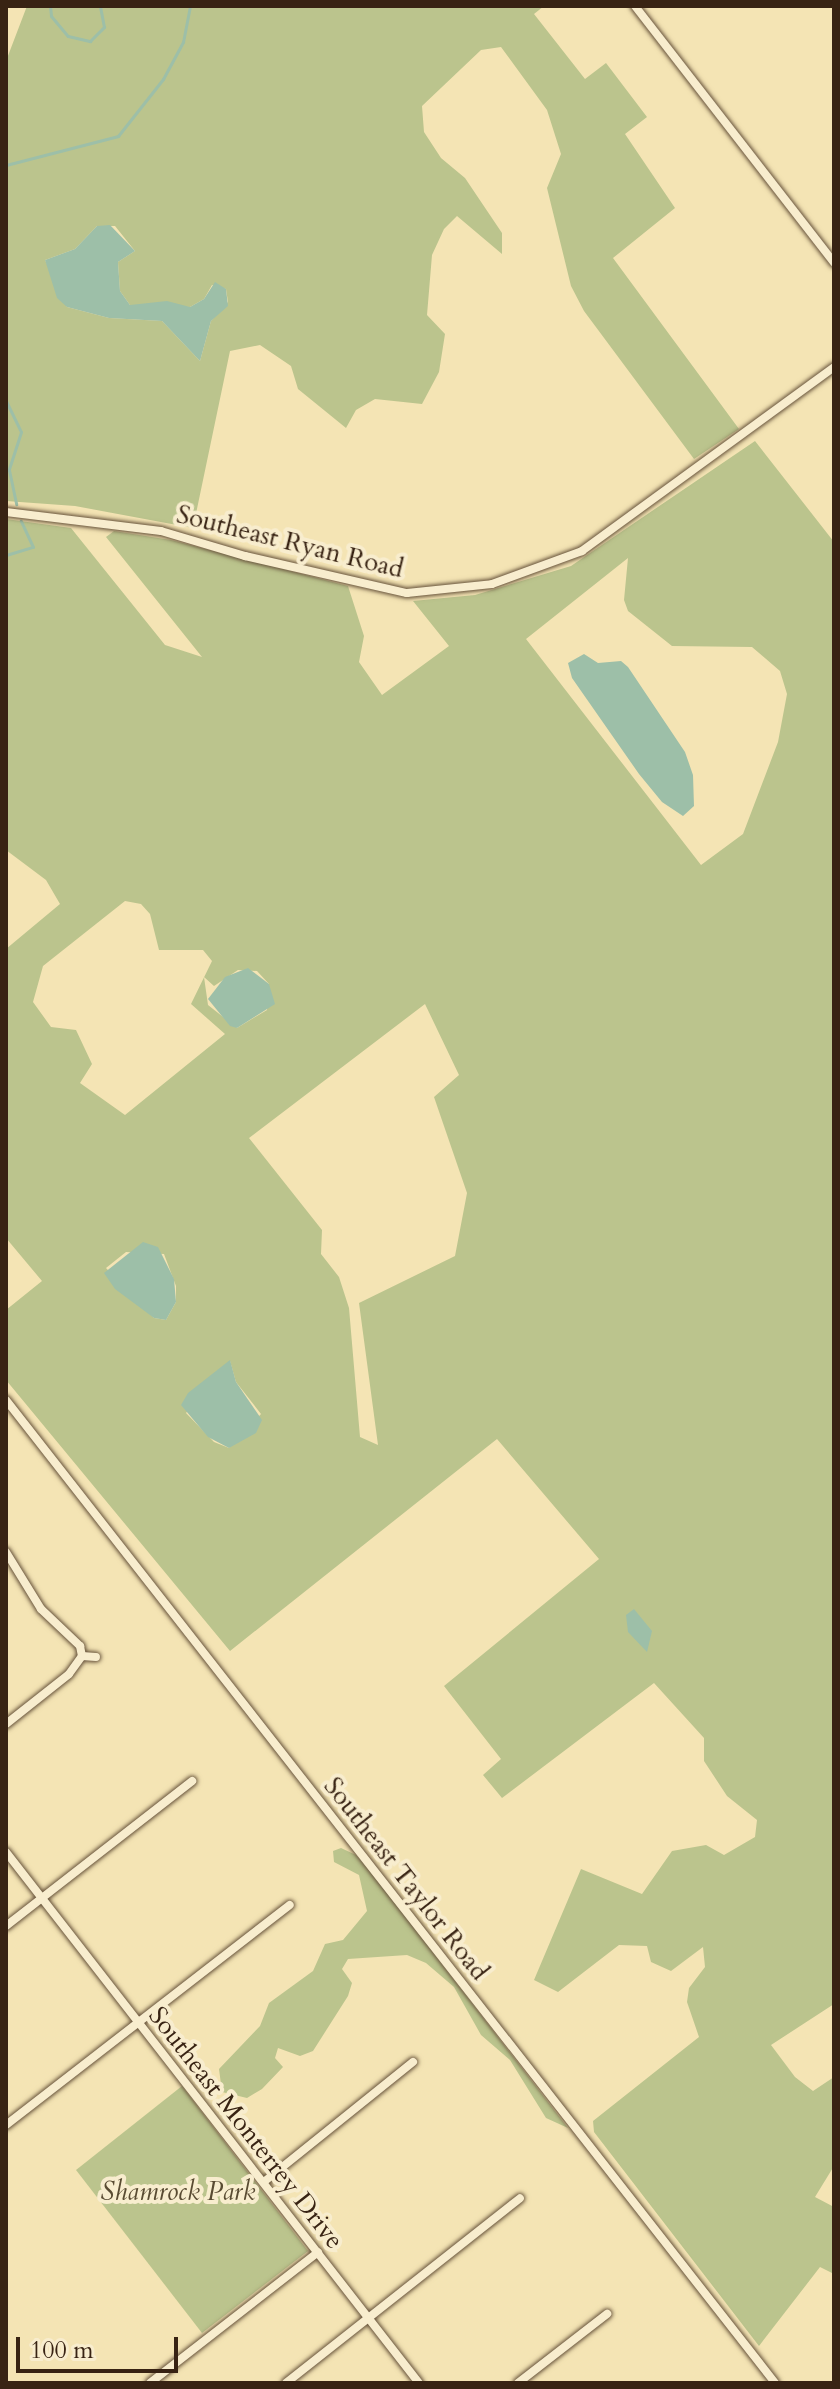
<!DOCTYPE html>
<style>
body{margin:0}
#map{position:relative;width:840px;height:2389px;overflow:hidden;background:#f4e4b4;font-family:Cardo,serif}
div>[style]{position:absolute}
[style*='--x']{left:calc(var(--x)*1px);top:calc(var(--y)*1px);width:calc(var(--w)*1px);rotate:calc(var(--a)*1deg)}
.green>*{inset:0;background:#bbc48d}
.water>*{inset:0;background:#9dbfa8}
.stream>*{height:3px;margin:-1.5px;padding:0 1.5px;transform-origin:1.5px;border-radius:1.5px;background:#9dbfa8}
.roads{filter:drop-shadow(0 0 2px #67533b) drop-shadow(0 0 2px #67533b)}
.street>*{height:8px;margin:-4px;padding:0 4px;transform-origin:4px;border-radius:4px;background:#f8edce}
span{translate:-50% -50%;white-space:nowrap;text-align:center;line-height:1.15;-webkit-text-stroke:8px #f8edce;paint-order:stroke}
.street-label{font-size:26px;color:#382313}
.park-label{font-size:26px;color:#594b32;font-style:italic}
.frame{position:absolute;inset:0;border:8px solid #382313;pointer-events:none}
.scale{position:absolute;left:16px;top:2337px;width:162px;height:36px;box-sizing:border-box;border:4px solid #382313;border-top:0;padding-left:10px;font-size:24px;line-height:28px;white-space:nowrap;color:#382313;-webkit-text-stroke:6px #f8edce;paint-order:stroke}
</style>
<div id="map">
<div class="green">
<i style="clip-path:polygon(evenodd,27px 6px,544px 6px,534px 14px,585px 79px,606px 63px,647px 117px,625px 134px,675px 208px,613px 258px,739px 429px,694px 459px,584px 311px,571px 286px,547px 188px,561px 154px,547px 110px,501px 47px,481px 50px,422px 106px,424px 132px,441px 158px,465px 178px,502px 233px,502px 254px,457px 216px,444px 229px,432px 255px,427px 315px,445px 334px,439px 372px,422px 404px,375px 399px,356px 410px,346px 428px,298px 389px,291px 366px,260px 345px,230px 351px,193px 528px,75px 506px,6px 501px,6px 61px,27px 6px,97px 226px,115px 226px,135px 251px,118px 262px,120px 291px,130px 305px,190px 307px,204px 299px,212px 285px,226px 289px,228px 302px,211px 321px,200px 361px,162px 321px,109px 318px,67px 307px,45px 260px,75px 249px,97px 226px)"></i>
<i style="clip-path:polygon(evenodd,755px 441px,834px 542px,834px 2004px,771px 2045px,795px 2077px,813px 2091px,834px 2077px,834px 2166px,815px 2197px,834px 2207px,834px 2274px,820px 2267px,759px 2346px,594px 2132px,593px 2121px,699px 2037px,687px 2002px,689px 1988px,705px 1967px,703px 1947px,671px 1971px,651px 1962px,647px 1946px,619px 1945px,558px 1992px,534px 1980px,581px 1869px,642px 1894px,672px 1851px,706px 1845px,724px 1855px,755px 1837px,757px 1820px,727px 1796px,704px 1761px,704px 1738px,654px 1683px,502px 1798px,483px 1775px,501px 1759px,444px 1686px,599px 1559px,497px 1439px,230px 1651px,6px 1380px,6px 1310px,42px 1281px,6px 1238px,6px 949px,60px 904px,46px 880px,6px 850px,6px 519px,71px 528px,165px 645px,202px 657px,106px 537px,114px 531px,171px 540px,348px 586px,364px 636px,359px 662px,382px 695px,449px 646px,413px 601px,475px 595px,571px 566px,755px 441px,628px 558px,624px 600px,628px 611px,672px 646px,752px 647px,780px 671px,787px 694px,778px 742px,743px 834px,701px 865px,526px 639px,628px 558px,755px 441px,125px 901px,141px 904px,150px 914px,159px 950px,203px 950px,212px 961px,191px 1004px,225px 1034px,125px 1115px,80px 1083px,92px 1064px,76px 1030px,51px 1027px,33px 1002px,43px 966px,125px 901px,755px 441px,238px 970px,257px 971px,269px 984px,267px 1010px,237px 1028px,208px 1005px,204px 977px,214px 986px,238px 970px,755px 441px,425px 1004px,459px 1075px,434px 1097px,467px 1193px,455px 1256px,359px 1303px,378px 1445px,360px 1437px,349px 1308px,339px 1277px,321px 1254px,322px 1230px,249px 1138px,425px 1004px,755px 441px,126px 1252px,164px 1254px,176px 1286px,176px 1302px,166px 1320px,154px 1318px,106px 1268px,126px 1252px,755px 441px,230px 1361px,236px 1382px,261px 1414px,229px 1448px,214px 1442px,186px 1413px,230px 1361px)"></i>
<i style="clip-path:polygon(341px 1848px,356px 1855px,374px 1876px,568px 2128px,546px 2118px,510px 2060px,481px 2035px,454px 1987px,426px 1963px,407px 1955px,348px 1959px,342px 1969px,352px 1983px,348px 1996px,313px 2051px,300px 2056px,278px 2048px,275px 2058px,283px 2067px,262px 2089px,247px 2098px,222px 2092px,219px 2069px,260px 2026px,269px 2003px,313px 1971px,325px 1944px,343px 1940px,367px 1911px,359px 1875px,334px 1862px,333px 1851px)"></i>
<i style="clip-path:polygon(182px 2086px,308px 2251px,202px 2333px,76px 2170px)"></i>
</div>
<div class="water">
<i style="clip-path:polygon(110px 225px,135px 251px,118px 262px,120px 291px,130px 305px,167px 301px,190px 307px,204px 299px,215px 282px,226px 289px,228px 306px,211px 321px,200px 361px,162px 321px,109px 318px,67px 307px,57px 298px,45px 260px,75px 249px,97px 226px)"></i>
<i style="clip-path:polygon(584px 654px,598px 663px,621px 661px,628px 667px,685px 752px,693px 775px,694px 806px,683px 816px,662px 802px,639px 774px,572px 678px,568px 663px)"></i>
<i style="clip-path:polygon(248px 968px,269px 984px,275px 1004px,237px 1028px,230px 1026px,208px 999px,225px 977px)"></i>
<i style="clip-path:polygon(143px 1242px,158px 1247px,174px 1279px,176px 1302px,166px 1320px,154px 1318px,115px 1289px,104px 1273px)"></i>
<i style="clip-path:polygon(230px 1360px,236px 1382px,262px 1420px,256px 1433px,229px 1448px,208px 1437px,181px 1405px,188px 1393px)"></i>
<i style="clip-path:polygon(634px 1609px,652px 1631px,647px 1652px,628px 1632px,626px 1615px)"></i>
</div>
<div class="stream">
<i style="--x:50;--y:6;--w:10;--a:84"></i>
<i style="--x:51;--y:16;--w:26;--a:50"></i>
<i style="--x:68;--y:36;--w:23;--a:13"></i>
<i style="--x:90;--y:41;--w:20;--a:-45"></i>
<i style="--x:104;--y:27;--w:21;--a:-101"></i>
<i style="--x:6;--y:165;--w:116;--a:-14.5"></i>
<i style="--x:118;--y:136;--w:73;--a:-51.7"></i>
<i style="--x:163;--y:79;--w:42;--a:-61.6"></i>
<i style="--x:183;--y:42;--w:37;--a:-79"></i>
<i style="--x:6;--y:401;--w:34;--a:64"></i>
<i style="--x:21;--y:432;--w:40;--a:108"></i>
<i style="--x:9;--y:470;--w:35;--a:78"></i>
<i style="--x:6;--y:555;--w:28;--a:-17"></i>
<i style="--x:33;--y:547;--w:29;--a:-115"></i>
</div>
<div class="roads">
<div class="street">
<i style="--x:635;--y:6;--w:325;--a:52.2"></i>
<i style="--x:6;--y:512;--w:156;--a:7"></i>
<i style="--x:161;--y:531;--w:88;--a:16.6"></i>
<i style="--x:245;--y:556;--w:166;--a:12.9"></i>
<i style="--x:407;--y:593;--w:85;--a:-6"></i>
<i style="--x:492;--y:584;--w:96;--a:-20.1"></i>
<i style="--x:582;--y:551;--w:312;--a:-36.1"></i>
<i style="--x:6;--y:1400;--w:1248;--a:51.96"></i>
<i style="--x:6;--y:1552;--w:67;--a:58.4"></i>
<i style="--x:41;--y:1609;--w:54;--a:43.5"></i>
<i style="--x:80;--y:1646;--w:10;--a:79"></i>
<i style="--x:82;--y:1656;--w:14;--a:4"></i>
<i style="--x:6;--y:1724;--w:80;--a:-38.4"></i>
<i style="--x:69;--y:1674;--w:22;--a:-54"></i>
<i style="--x:6;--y:1852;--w:673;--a:52.13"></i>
<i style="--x:6;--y:1926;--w:236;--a:-37.9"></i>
<i style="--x:6;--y:2125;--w:359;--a:-37.8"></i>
<i style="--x:265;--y:2181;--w:190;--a:-38.8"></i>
<i style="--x:150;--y:2383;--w:213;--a:-37.9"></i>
<i style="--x:286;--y:2383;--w:298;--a:-38.3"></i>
<i style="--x:518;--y:2383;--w:113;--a:-37.8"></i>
</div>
</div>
<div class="street-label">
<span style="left:290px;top:542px;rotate:14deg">Southeast Ryan Road</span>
<span style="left:406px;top:1879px;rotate:52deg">Southeast Taylor Road</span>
<span style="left:246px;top:2128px;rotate:52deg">Southeast Monterrey Drive</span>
</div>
<div class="park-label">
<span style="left:178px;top:2192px">Shamrock Park</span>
</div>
<div class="frame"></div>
<div class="scale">100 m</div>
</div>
